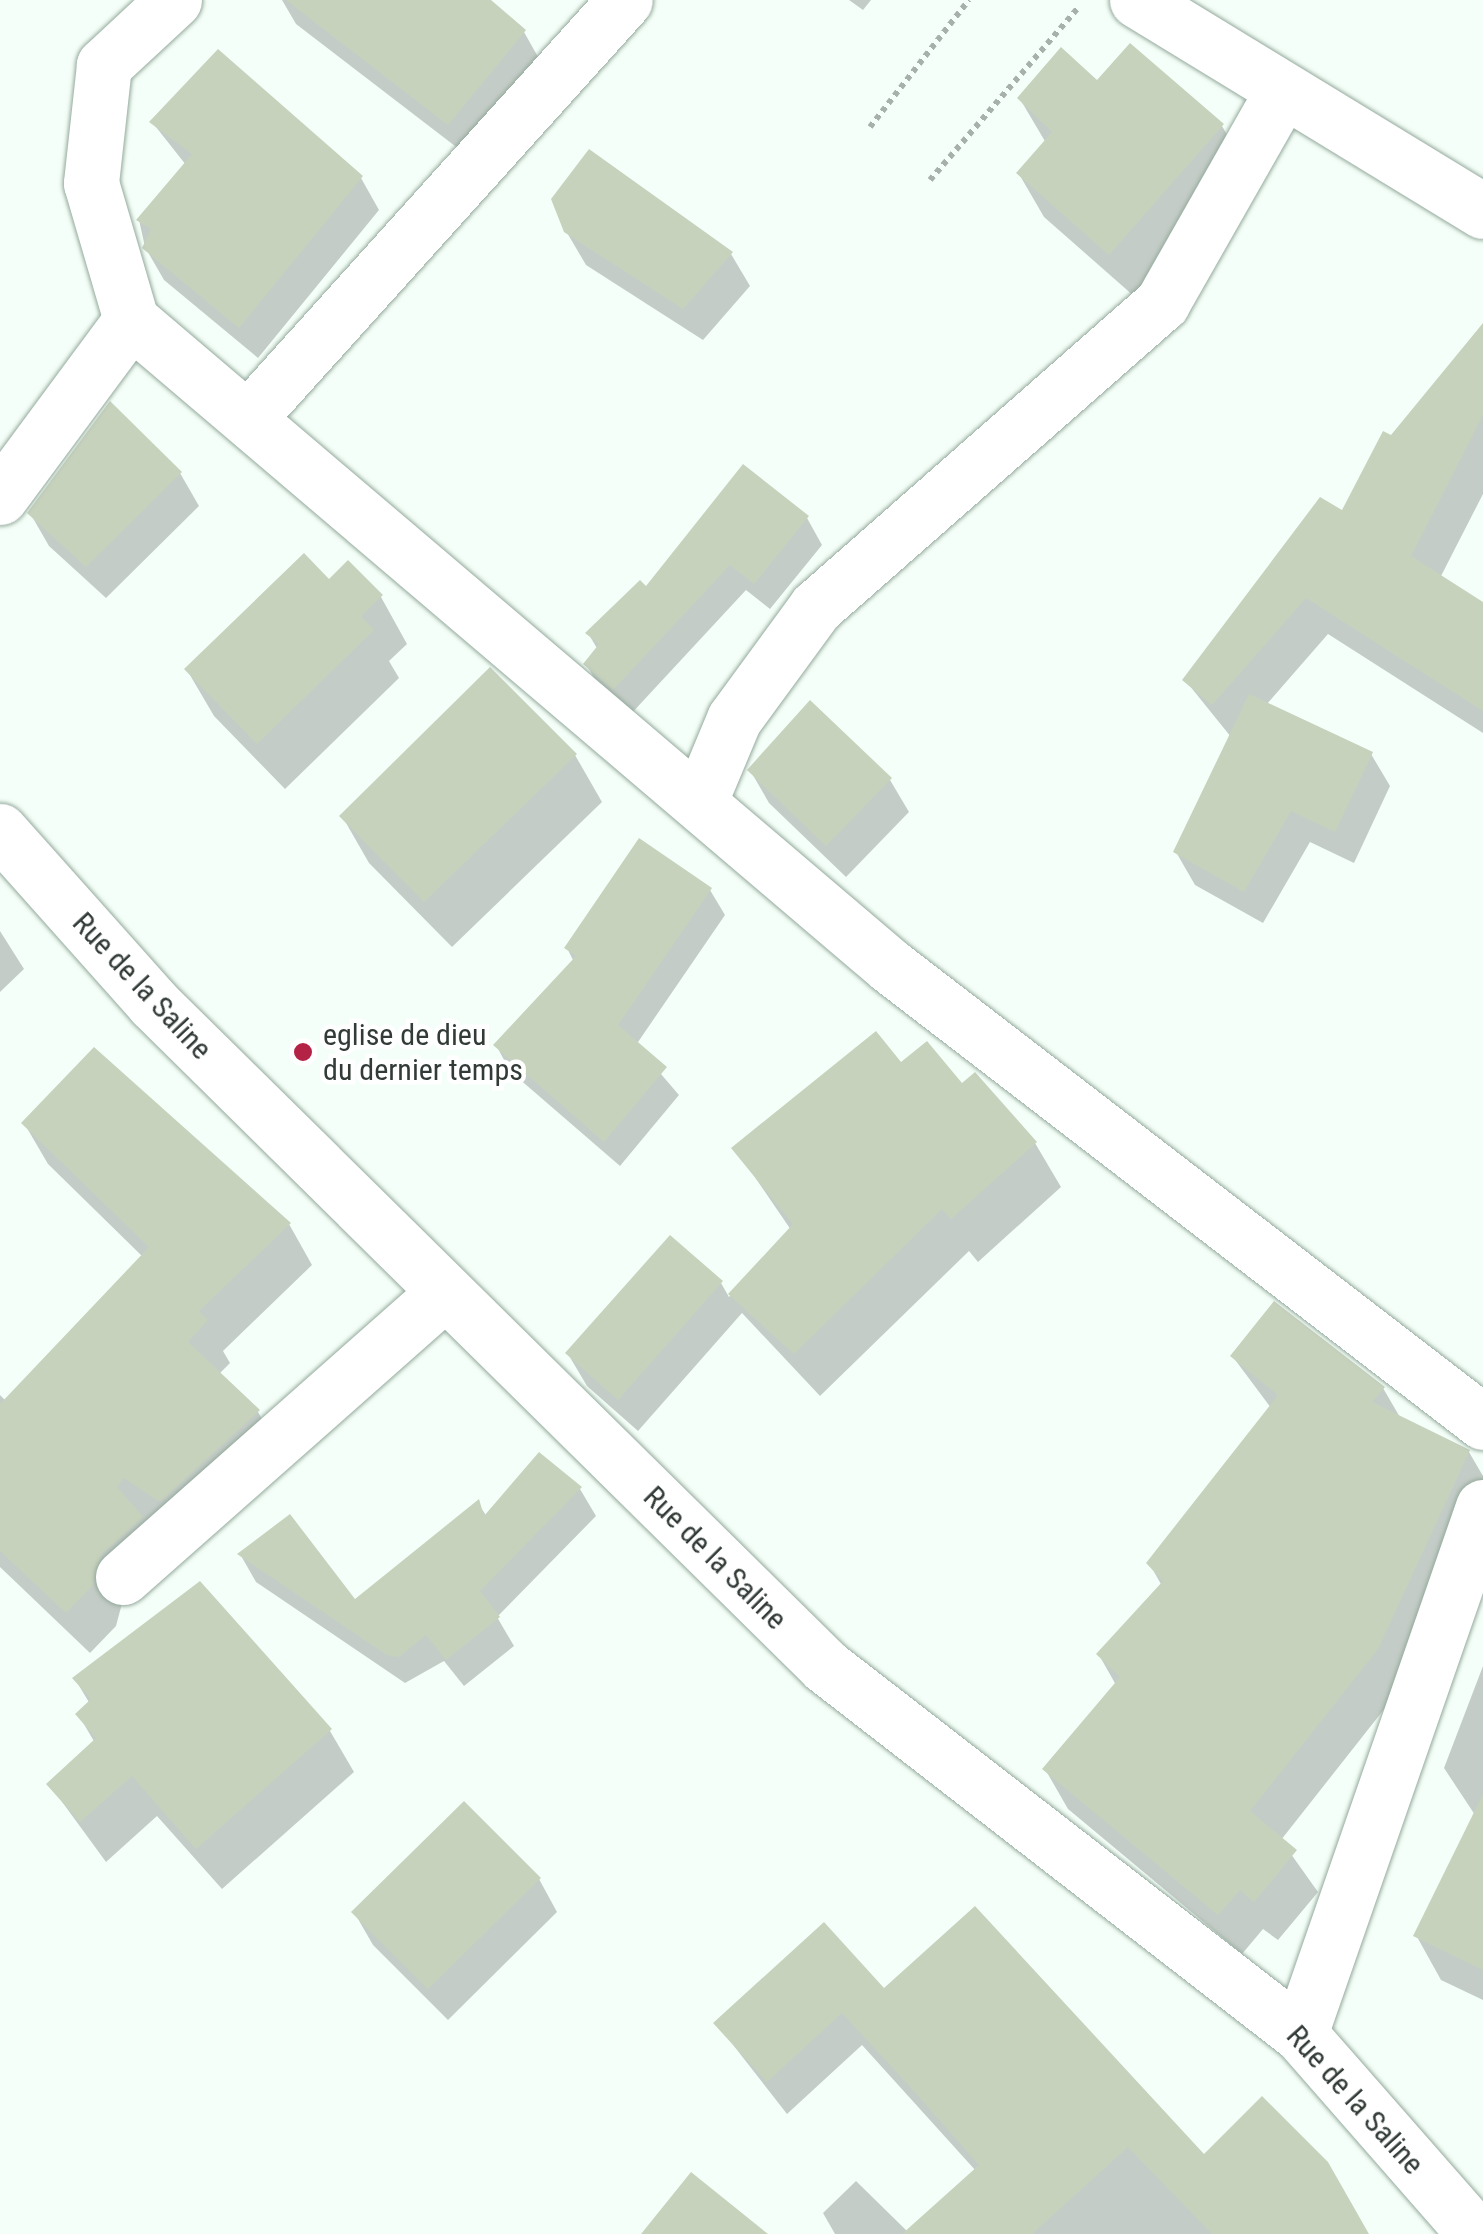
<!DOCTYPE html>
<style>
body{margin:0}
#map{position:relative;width:1483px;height:2234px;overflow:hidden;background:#f5fff9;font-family:"Roboto Condensed",sans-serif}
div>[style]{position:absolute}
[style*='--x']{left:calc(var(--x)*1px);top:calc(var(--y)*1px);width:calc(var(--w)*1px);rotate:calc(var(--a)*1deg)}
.shadow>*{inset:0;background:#0003}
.building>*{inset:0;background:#c7d2bd}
.path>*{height:6px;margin-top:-3px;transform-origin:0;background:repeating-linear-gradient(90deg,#a7b0ab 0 5px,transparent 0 10px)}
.roads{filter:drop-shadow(0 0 2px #94aa9d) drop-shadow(0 0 2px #94aa9d)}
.street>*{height:55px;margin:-27.5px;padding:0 27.5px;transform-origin:27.5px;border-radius:27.5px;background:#fff}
.dots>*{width:28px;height:28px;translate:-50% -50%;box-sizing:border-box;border:5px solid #fff;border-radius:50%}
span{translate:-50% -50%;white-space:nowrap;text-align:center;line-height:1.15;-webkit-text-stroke:9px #fff;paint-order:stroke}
.street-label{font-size:30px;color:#323b36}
.poi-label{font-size:30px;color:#323b36}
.left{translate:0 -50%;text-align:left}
</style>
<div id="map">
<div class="shadow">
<i style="clip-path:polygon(282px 0,487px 0,524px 32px,542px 64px,468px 156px,296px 24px)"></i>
<i style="clip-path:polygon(849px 0,871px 0,863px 10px)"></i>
<i style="clip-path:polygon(1098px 83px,1222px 126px,1247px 169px,1135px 297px,1044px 217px,1019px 174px,1046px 143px,1020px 99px)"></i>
<i style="clip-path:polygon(152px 122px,361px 178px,379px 210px,258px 358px,164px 280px,145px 247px,139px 220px,186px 165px)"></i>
<i style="clip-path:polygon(566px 231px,731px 254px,750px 286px,703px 340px,586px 265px)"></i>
<i style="clip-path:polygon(1483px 327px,1483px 494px,1440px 578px,1483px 605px,1483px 733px,1328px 634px,1266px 705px,1371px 754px,1390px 786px,1354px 863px,1310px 842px,1263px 923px,1195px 885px,1176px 852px,1231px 737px,1185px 680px,1342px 514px)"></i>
<i style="clip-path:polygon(180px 473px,199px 506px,106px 598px,49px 546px,30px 513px)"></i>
<i style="clip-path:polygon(807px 518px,822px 545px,770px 609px,746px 590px,630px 715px,602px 691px,586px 664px,598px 650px,588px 633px)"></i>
<i style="clip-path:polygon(329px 583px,381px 597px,407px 644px,389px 661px,399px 678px,285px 789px,214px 716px,187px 670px)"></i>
<i style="clip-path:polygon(575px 755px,602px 802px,452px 947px,369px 863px,342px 816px)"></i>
<i style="clip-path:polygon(750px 770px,890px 780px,909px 812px,846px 877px,769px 803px)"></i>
<i style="clip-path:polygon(710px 890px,725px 915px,636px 1045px,679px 1095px,620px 1166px,510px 1071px,496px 1045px,574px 962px,567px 948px)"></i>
<i style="clip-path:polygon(0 931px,24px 969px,0 992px)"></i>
<i style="clip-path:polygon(901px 1066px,1035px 1143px,1061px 1187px,978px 1262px,969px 1251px,820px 1396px,742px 1313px,638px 1431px,587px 1386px,568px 1354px,721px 1283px,729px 1297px,791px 1230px,735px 1148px)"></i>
<i style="clip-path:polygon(24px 1123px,289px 1224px,312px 1265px,223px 1351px,230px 1363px,219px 1374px,258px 1412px,282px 1453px,124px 1596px,116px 1626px,90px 1653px,0 1567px,0 1395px,6px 1401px,143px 1257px,48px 1164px)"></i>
<i style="clip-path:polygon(1233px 1357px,1383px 1388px,1401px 1419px,1469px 1452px,1483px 1476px,1483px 1510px,1400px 1689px,1281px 1840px,1318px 1892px,1278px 1940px,1263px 1929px,1242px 1954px,1068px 1809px,1045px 1769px,1116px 1685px,1099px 1655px,1162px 1586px,1149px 1563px,1271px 1408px)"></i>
<i style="clip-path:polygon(580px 1489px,596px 1516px,497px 1617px,514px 1646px,464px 1686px,444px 1661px,405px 1683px,256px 1582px,240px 1554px,355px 1603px,478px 1503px,487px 1517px)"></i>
<i style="clip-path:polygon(1483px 1666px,1483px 2000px,1441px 1980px,1416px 1935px,1475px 1815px,1444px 1768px)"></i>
<i style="clip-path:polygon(75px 1679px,330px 1731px,354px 1772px,222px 1889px,157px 1816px,106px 1862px,49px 1784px,95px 1743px,78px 1714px,90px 1704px)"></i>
<i style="clip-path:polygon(539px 1879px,557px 1912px,448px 2020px,373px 1945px,354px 1912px)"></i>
<i style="clip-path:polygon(884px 1992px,1204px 2158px,1366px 2234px,835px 2234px,823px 2213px,856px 2181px,908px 2232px,976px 2171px,862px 2045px,787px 2114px,716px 2023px)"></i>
</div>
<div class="building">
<i style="clip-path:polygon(286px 0,491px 0,526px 30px,448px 125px)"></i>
<i style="clip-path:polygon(1130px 43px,1224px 124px,1109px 255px,1016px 173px,1052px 132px,1017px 98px,1061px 47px,1097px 80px)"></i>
<i style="clip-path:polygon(218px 49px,363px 176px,239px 328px,142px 248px,151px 229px,136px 220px,192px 154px,149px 122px)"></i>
<i style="clip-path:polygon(589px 149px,733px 252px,683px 309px,564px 232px,551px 199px)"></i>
<i style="clip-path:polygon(1483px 323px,1483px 415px,1411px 556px,1483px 602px,1483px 711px,1306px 598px,1212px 705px,1182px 680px,1320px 497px,1342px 510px,1383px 431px,1391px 435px)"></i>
<i style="clip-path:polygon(110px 401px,182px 472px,86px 567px,27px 513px)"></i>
<i style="clip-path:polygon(743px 464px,809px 516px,754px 584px,730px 565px,613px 690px,583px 664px,599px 644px,585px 633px,640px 580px,646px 586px)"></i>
<i style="clip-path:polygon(304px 553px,329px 579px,348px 560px,383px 595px,361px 616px,374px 630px,257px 744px,184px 669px)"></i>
<i style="clip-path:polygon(490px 667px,577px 754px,424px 902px,339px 816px)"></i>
<i style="clip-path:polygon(1249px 694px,1373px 752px,1335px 832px,1291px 811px,1244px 892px,1173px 852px)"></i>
<i style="clip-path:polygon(810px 700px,892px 778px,826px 846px,747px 770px)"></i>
<i style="clip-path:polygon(639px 838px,712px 888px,618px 1025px,667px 1067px,604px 1142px,493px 1045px,576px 956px,564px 948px)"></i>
<i style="clip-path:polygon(876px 1031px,901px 1062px,927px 1041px,962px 1083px,975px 1072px,1037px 1142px,951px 1219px,942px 1209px,794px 1354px,728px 1294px,793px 1224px,731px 1148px)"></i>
<i style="clip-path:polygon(94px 1047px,291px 1223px,199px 1311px,208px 1320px,188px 1342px,260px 1410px,160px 1502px,124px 1478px,117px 1487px,143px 1517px,102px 1554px,93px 1585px,66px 1613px,0 1551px,0 1404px,149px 1247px,21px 1123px)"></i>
<i style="clip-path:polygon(670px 1235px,723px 1281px,618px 1400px,565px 1353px)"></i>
<i style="clip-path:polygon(1274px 1301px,1385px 1387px,1372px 1402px,1470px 1450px,1378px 1649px,1250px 1811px,1297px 1850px,1254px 1902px,1240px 1890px,1218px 1915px,1042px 1769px,1120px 1677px,1096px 1654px,1163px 1581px,1146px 1563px,1278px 1395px,1230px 1356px)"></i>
<i style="clip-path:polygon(539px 1452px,582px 1487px,480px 1591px,500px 1617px,446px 1660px,426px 1635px,399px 1657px,387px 1655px,237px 1554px,290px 1514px,355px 1599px,479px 1499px,484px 1516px)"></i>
<i style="clip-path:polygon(200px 1581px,332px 1729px,196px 1849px,132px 1776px,80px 1822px,46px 1784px,96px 1738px,75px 1714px,91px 1699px,72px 1678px)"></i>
<i style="clip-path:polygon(1483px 1794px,1483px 1970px,1413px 1936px)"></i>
<i style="clip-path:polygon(464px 1801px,541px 1878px,428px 1989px,351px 1912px)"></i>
<i style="clip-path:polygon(975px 1906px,1204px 2154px,1262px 2096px,1328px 2162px,1369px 2234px,1212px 2234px,1128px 2147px,1032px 2234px,902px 2234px,979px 2165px,913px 2090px,842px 2013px,767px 2082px,713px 2023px,824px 1922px,884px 1988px)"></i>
<i style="clip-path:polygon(691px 2172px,768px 2234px,641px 2234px)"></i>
</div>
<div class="path">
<i style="--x:870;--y:127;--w:161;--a:-52.1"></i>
<i style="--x:930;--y:180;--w:227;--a:-49.3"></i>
</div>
<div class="roads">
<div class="street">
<i style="--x:174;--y:0;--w:96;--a:137.1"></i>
<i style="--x:104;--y:65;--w:119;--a:96.3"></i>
<i style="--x:91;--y:183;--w:143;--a:73.7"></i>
<i style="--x:131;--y:320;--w:997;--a:40.4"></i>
<i style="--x:890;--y:966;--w:748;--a:37.56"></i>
<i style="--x:1137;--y:0;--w:405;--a:31.4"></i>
<i style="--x:249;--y:417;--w:561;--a:-47.96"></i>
<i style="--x:0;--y:497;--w:220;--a:-53.5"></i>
<i style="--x:701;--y:798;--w:86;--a:-67.3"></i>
<i style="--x:734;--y:719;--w:139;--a:-53.8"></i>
<i style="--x:816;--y:607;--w:461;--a:-41.3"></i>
<i style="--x:1162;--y:303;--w:245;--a:-60.4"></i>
<i style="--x:0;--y:831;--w:230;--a:48.3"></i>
<i style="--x:153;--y:1003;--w:944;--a:44.61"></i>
<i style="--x:825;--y:1666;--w:601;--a:37.77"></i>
<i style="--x:1300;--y:2034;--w:266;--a:48.8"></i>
<i style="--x:123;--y:1577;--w:430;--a:-41.5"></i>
<i style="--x:1300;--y:2034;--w:558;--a:-70.85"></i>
</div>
</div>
<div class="dots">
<i style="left:303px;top:1052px;background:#b42245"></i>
</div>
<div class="street-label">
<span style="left:142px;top:986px;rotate:47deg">Rue de la Saline</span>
<span style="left:715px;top:1558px;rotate:45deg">Rue de la Saline</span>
<span style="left:1355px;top:2100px;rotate:48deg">Rue de la Saline</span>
</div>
<div class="poi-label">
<span class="left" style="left:323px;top:1052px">eglise de dieu<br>du dernier temps</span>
</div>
</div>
